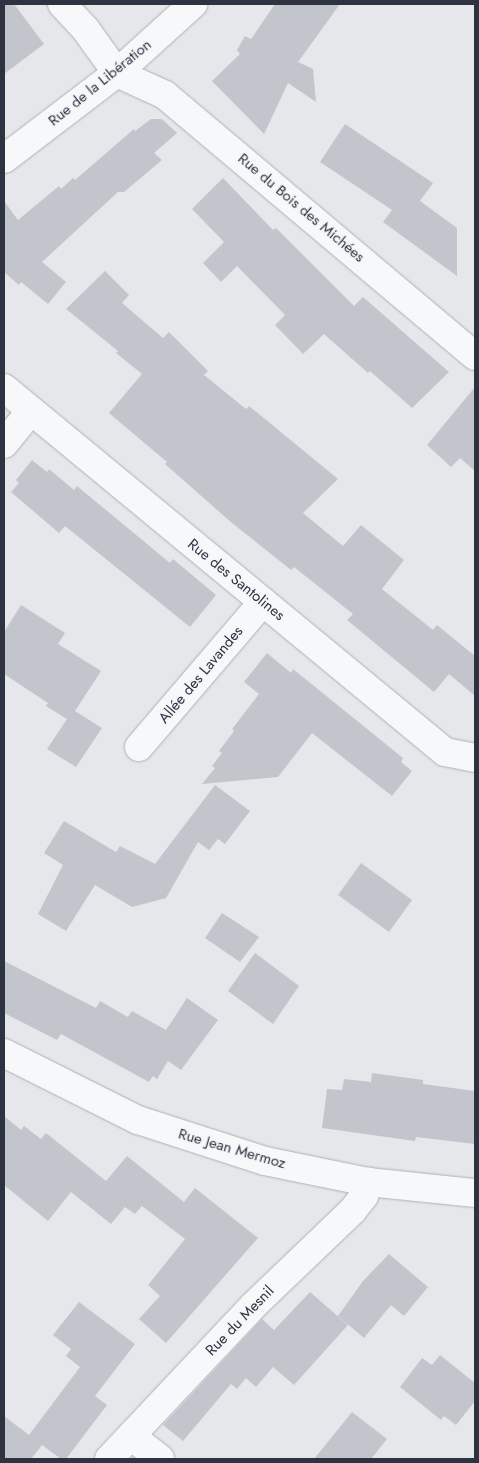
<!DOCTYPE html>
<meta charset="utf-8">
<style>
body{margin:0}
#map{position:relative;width:479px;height:1463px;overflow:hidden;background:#e5e7eb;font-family:Jost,sans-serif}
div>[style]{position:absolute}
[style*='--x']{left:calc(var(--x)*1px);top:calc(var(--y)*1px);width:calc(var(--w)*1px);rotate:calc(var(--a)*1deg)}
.building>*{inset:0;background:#c3c5cd}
.roads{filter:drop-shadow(0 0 1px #aeb1b8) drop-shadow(0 0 1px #aeb1b8)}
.minor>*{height:28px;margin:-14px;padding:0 14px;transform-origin:14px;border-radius:14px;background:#f7f8f9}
span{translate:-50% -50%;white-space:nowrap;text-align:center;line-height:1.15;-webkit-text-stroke:4px #f4f6f8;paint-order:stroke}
.street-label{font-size:15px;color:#2e3342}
.frame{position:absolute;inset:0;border:5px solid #2e3342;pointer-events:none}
</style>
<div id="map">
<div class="building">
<i style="clip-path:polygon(4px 4px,14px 4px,44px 44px,4px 74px)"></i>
<i style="clip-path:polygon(275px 4px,340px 4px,298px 62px,313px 69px,316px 102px,288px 83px,264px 134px,212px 81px,240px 54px,237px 50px,245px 36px,251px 39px)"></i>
<i style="clip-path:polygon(151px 119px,162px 119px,177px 133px,154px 153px,162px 160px,124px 192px,118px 192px,42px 262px,66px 282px,48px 304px,21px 282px,19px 285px,4px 272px,4px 201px,18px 220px,59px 186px,61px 189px,73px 178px,75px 180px,134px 129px,135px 131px)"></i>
<i style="clip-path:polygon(345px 124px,433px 183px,420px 201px,457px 228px,457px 276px,383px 222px,392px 210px,320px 162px)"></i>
<i style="clip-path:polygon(223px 178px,273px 230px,276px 228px,354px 306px,363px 297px,449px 372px,412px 408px,370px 371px,368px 373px,324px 334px,303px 354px,275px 325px,285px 315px,237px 266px,221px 282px,203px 263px,224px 242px,192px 209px)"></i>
<i style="clip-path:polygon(105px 271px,129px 295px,122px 303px,163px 338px,169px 332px,208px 371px,204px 375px,246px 409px,249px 406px,338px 479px,303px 513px,343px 546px,361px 525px,404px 560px,382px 589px,433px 630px,437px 625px,475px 656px,475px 696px,449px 674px,434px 692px,347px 620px,353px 614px,294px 567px,291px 570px,232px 523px,165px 464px,167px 462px,109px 413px,142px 374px,116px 353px,118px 351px,66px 309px)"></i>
<i style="clip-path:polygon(475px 387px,475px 471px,460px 458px,451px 467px,427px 445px)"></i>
<i style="clip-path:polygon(32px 460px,47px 472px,49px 469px,74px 490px,77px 486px,170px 563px,173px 559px,216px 595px,190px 627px,65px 526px,59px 533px,11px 492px,19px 483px,16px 480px)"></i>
<i style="clip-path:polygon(21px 605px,65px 633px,58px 644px,101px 671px,75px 711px,102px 728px,76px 767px,47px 749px,67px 719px,46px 706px,48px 703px,4px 674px,4px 632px)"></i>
<i style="clip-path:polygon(267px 653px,291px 673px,293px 669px,403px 758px,401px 762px,412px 771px,392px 796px,312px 733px,278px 777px,202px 784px,215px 768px,212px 766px,222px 753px,219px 751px,234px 731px,232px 729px,259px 694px,244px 682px)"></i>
<i style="clip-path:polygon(215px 785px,250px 811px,225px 844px,218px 839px,209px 850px,198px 842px,166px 898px,132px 907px,95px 885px,66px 931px,38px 914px,63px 865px,44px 853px,64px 821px,116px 852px,120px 846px,155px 864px)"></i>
<i style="clip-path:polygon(361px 863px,412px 900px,389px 932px,338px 895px)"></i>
<i style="clip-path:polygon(222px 913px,259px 937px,240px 962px,205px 938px)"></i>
<i style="clip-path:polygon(255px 953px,299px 986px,273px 1024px,228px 991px)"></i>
<i style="clip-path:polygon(4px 961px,96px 1008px,100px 1001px,128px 1017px,132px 1011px,166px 1030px,187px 998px,218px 1020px,181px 1070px,168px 1061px,157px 1079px,153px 1076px,149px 1082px,61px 1034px,57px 1040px,4px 1013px)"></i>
<i style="clip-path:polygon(372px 1073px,423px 1080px,423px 1084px,475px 1091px,475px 1144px,416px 1137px,415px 1141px,322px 1128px,327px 1089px,342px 1090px,344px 1079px,371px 1082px)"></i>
<i style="clip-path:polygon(4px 1116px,21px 1130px,24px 1126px,41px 1139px,46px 1133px,106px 1181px,127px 1156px,184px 1202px,195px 1188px,258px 1238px,166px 1343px,139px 1319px,160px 1296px,148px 1285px,185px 1239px,142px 1206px,135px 1214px,125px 1207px,111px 1224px,71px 1192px,48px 1221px,4px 1185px)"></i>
<i style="clip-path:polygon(389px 1254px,428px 1287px,404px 1316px,391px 1305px,364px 1338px,338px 1316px,363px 1281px)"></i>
<i style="clip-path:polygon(310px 1292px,348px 1325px,294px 1385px,273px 1367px,256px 1387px,246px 1378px,237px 1389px,231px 1384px,183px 1441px,163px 1425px,262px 1319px,274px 1330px)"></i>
<i style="clip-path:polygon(79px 1302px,135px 1344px,95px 1396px,107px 1405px,66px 1459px,61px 1459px,42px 1445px,31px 1459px,4px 1459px,4px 1416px,29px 1435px,80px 1367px,66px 1356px,71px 1349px,53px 1335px)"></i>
<i style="clip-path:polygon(440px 1355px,475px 1383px,475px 1401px,456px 1425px,444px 1416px,441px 1420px,400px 1387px,422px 1358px,432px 1365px)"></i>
<i style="clip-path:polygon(352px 1412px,387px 1439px,371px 1459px,314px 1459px)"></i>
</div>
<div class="roads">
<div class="minor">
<i style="--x:62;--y:4;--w:35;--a:47"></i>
<i style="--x:86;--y:30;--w:53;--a:54.2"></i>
<i style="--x:117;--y:73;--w:53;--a:24.6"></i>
<i style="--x:165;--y:95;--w:405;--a:40.1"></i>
<i style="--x:4;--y:159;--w:142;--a:-37.3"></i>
<i style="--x:117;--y:73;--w:103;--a:-42.2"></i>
<i style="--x:4;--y:388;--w:572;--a:39.54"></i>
<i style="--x:445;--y:752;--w:31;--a:11"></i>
<i style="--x:4;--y:444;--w:41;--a:-50.9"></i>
<i style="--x:139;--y:747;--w:191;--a:-49.5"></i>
<i style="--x:4;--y:1053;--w:150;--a:26.6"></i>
<i style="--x:138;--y:1120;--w:133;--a:17.9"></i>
<i style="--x:265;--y:1161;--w:105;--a:11.5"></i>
<i style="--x:368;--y:1182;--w:108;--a:5.9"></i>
<i style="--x:131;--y:1436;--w:37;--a:38"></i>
<i style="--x:109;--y:1459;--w:210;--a:-46.7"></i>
<i style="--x:253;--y:1306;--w:139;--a:-43.8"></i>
<i style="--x:353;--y:1210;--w:18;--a:-52"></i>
<i style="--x:364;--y:1196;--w:15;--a:-74"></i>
</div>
</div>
<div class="street-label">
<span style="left:100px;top:83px;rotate:-39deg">Rue de la Libération</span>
<span style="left:301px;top:208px;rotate:40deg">Rue du Bois des Michées</span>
<span style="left:236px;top:580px;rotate:39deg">Rue des Santolines</span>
<span style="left:201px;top:675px;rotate:-50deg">Allée des Lavandes</span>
<span style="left:232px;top:1149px;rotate:16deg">Rue Jean Mermoz</span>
<span style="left:240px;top:1321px;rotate:-46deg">Rue du Mesnil</span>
</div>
<div class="frame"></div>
</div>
